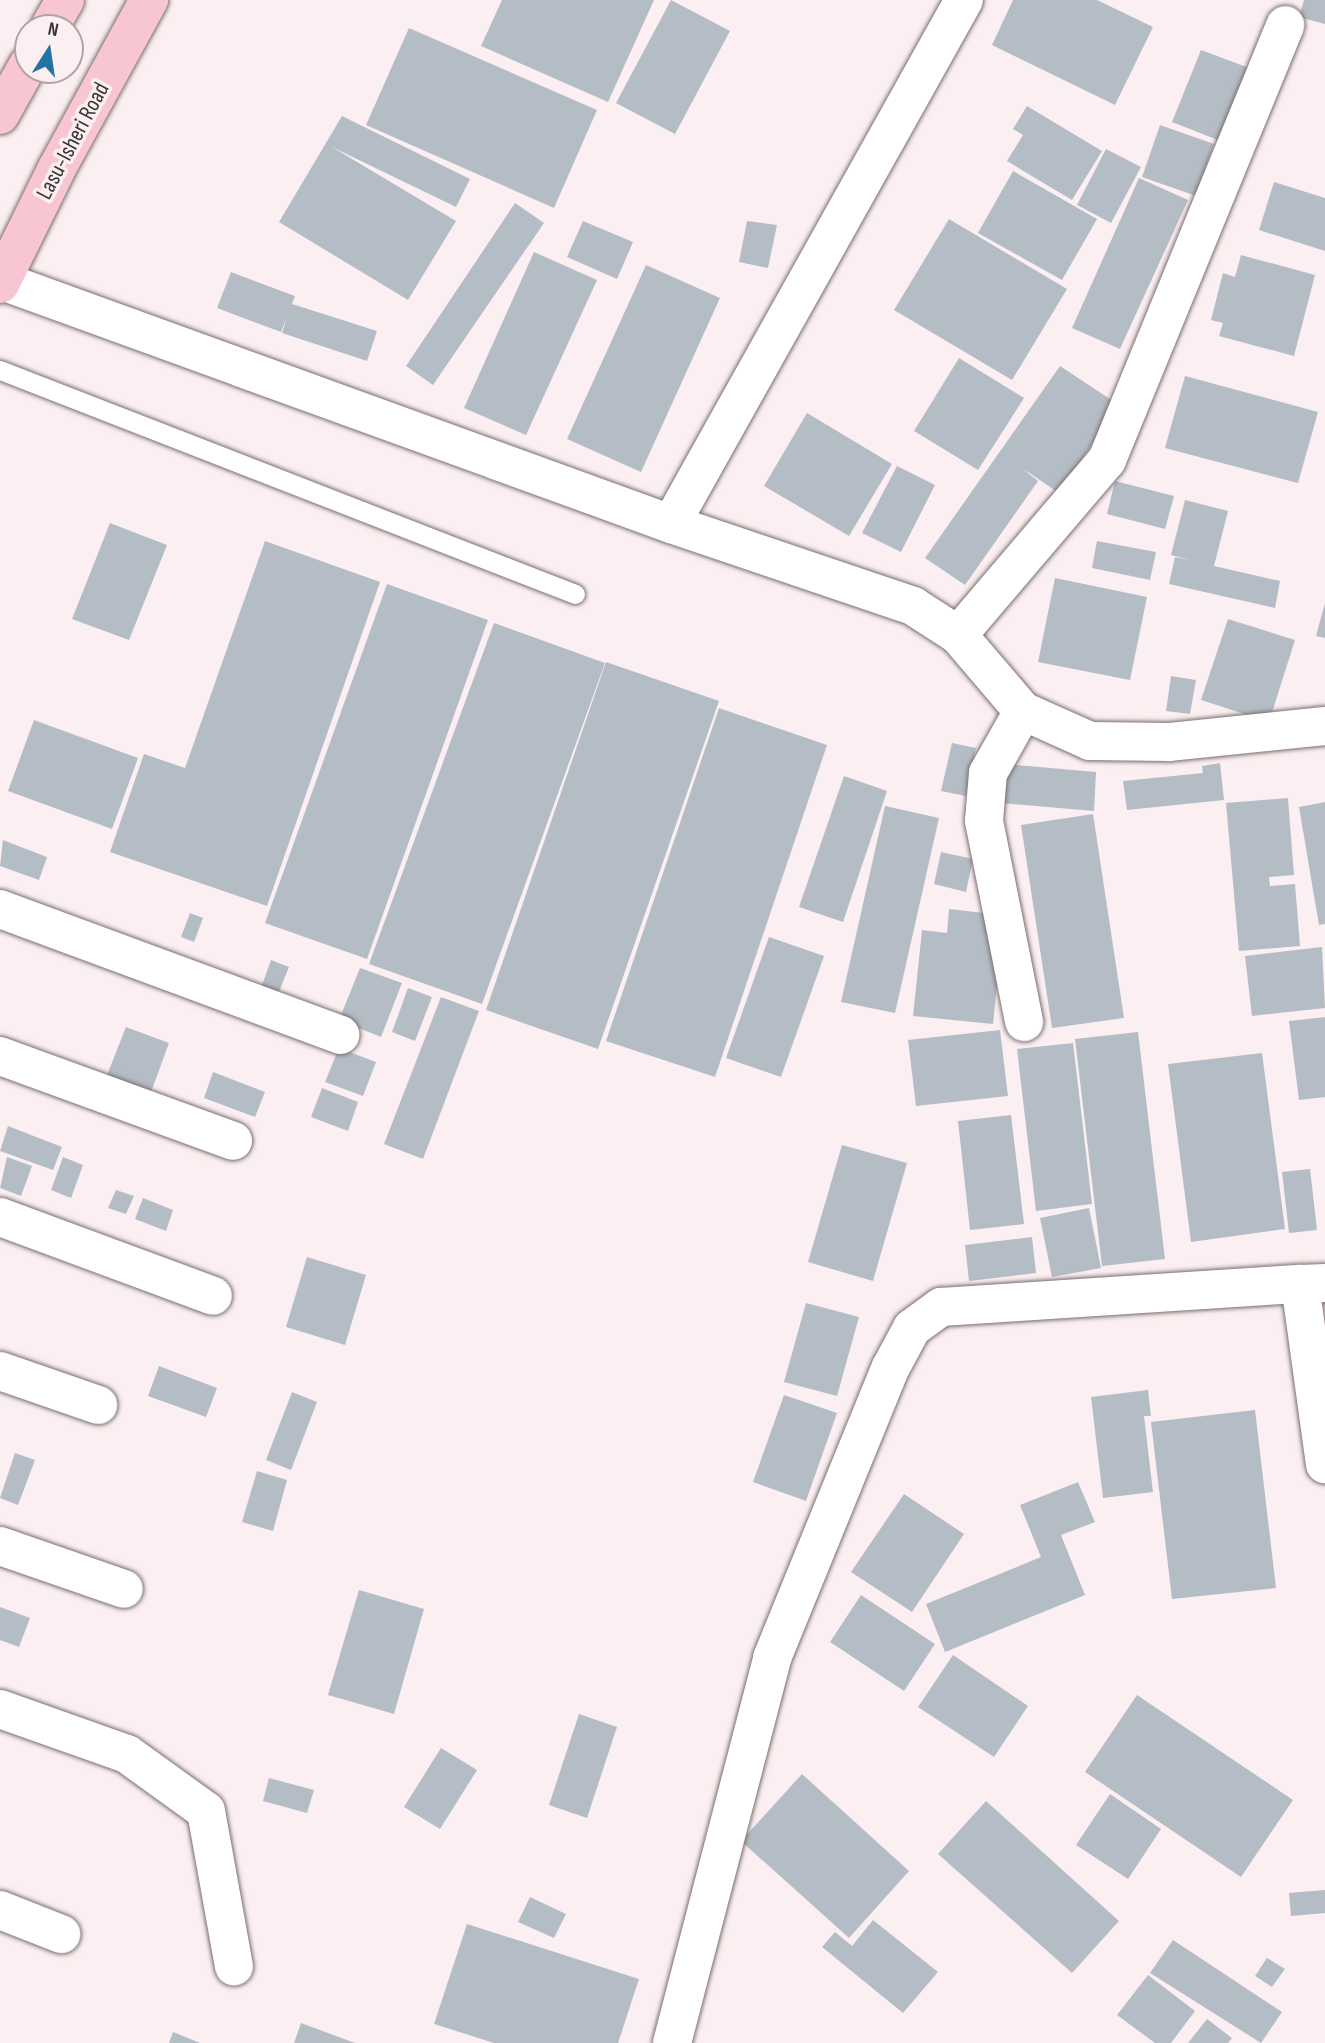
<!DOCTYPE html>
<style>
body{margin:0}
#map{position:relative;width:1325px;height:2043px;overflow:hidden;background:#fceff1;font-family:"Sofia Sans Condensed",sans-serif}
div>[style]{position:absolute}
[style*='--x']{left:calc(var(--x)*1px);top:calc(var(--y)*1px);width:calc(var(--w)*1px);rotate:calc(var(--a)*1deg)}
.building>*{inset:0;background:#b4bdc5}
.roads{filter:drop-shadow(0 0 2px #7a6e70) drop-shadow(0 0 2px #7a6e70)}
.lane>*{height:19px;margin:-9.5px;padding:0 9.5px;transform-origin:9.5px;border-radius:9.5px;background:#fff}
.street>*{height:38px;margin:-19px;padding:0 19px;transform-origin:19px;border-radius:19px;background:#fff}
.primary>*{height:38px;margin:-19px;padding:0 19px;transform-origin:19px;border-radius:19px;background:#f8c6d3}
span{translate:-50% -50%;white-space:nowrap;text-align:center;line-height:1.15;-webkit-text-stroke:7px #fceff1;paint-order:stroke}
.street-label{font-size:23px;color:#393435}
.north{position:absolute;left:14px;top:14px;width:70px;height:70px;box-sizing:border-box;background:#fceff1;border:2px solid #aea4a6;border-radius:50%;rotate:12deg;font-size:19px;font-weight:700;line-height:28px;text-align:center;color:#393435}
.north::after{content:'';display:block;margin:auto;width:24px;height:32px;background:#2373a4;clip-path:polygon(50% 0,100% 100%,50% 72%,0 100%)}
</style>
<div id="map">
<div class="building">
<i style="clip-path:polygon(502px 0,654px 0,608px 102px,481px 46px)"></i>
<i style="clip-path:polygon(671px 0,730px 31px,675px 134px,616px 103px)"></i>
<i style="clip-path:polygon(1013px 0,1097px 0,1153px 27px,1115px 105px,992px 45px)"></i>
<i style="clip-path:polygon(1304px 0,1325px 0,1325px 24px,1299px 17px)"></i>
<i style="clip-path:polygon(409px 28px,597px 110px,554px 208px,366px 125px)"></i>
<i style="clip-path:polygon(1201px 50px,1257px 71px,1228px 144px,1172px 122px)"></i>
<i style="clip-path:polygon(1027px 106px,1102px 151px,1072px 200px,1007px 161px,1023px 135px,1013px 129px)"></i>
<i style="clip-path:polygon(342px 116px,470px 179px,456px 207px,332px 147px,456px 221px,408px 300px,279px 222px)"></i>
<i style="clip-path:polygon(1160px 125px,1214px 144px,1196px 196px,1142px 177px)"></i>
<i style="clip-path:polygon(1106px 149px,1141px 167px,1111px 223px,1077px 205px)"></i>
<i style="clip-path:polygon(1013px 171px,1097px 219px,1062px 280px,978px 233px)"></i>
<i style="clip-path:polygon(1139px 178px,1188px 200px,1120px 349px,1072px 328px)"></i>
<i style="clip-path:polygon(1274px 182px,1325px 198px,1325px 251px,1259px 230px)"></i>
<i style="clip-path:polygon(515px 203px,544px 223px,433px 385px,406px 366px)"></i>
<i style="clip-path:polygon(949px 219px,1067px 289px,1012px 380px,894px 310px)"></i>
<i style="clip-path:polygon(583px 221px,633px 242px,617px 279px,567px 257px)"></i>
<i style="clip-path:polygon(747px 221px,777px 225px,768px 268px,739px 262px)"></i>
<i style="clip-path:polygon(534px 252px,597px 280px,526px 435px,464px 408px)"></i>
<i style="clip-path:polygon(1241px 255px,1315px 275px,1294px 356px,1219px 336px,1223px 323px,1211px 320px,1223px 273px,1235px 277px)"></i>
<i style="clip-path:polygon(646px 265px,720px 298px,641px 472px,567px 439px)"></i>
<i style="clip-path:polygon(231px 272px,295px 296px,292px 304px,377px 331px,367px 361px,282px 333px,287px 317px,281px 332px,217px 308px)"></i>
<i style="clip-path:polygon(959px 358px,1024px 398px,978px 470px,914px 431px)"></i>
<i style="clip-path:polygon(1060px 366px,1119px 405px,1059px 493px,1022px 468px,1038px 481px,965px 585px,925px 558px)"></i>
<i style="clip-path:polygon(1185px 376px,1318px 412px,1298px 483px,1165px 448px)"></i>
<i style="clip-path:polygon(807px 413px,892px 464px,849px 536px,764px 486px)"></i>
<i style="clip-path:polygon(897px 466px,935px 485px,901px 552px,862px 533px)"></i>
<i style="clip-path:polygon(1115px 481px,1174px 496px,1165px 529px,1107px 514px)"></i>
<i style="clip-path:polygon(1185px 500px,1228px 511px,1214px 566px,1280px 581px,1275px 608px,1169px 584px,1175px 557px,1190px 560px,1171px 555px)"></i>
<i style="clip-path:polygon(110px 523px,167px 545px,129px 640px,72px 619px)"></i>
<i style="clip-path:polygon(265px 541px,380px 582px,267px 906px,110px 852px,144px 754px,185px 768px)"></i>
<i style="clip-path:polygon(1097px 541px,1156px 552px,1150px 580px,1092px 568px)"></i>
<i style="clip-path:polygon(1055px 578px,1147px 597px,1130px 680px,1038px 662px)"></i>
<i style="clip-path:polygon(387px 584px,488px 620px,367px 959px,265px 923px)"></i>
<i style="clip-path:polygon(1325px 603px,1325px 638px,1316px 636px)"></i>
<i style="clip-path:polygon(1228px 619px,1295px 640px,1269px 722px,1201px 700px)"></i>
<i style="clip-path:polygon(494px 623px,605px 663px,482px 1004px,369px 964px)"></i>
<i style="clip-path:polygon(606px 662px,719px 701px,598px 1049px,486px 1010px)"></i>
<i style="clip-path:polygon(1171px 676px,1196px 680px,1190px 714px,1166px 711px)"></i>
<i style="clip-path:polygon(719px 708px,827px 745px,715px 1077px,606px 1041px)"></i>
<i style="clip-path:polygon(34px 720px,138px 758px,112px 829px,8px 791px)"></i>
<i style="clip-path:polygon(952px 743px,976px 748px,966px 796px,941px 791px)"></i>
<i style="clip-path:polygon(1220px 763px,1224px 800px,1127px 810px,1123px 781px,1203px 773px,1202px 766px)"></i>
<i style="clip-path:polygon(1005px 764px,1096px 772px,1094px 811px,1002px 803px)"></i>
<i style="clip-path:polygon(844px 776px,887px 791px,843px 922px,799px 907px)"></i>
<i style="clip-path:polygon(1288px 798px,1294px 875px,1269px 877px,1270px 886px,1295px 884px,1300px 946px,1239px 951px,1226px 803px)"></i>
<i style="clip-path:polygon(1325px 802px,1325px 924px,1319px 925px,1299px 807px)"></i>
<i style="clip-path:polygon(885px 806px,939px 818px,895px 1013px,841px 1002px)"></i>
<i style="clip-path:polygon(1093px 814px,1124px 1018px,1052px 1028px,1021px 825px)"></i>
<i style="clip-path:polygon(3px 840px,47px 857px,39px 880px,0 866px)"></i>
<i style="clip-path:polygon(941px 852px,973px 859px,966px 892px,934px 884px)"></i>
<i style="clip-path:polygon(949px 909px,993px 914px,1002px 939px,993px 1024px,913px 1016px,922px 930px,947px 933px)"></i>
<i style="clip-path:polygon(190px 913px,203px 918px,194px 942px,181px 937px)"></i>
<i style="clip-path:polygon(769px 937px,824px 956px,781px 1077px,726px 1058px)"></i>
<i style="clip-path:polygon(1322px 947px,1325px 1008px,1252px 1016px,1245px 956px)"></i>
<i style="clip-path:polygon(271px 960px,289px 967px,278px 994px,261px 988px)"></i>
<i style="clip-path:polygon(360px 968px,402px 983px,381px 1037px,339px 1020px)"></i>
<i style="clip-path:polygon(408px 988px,432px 997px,415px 1041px,392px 1032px)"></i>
<i style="clip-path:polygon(441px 997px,479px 1011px,423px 1159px,384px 1144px)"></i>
<i style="clip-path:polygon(1325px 1017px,1325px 1097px,1299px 1100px,1289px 1021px)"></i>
<i style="clip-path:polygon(126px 1027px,169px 1043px,151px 1092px,107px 1075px)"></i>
<i style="clip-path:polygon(1000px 1030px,1008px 1096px,916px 1106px,908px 1040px)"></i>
<i style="clip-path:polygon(1138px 1032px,1165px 1259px,1102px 1266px,1075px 1039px)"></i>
<i style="clip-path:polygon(1073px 1043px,1092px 1204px,1036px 1211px,1017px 1049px)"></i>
<i style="clip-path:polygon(339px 1048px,376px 1062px,363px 1096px,325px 1082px)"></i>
<i style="clip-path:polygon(1262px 1053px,1285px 1229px,1191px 1242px,1168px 1064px)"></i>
<i style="clip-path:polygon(213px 1072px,265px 1092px,255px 1117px,204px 1098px)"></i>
<i style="clip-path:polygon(322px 1088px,358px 1102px,348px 1131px,311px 1117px)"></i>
<i style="clip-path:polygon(1011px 1115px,1024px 1224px,970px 1230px,958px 1121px)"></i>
<i style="clip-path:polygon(8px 1126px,62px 1147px,53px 1170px,0 1151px)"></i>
<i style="clip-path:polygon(842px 1145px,907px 1163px,873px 1281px,808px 1262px)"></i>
<i style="clip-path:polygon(7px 1157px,32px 1166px,21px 1196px,0 1188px)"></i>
<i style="clip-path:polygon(63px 1157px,83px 1165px,71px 1198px,51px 1190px)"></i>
<i style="clip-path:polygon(1310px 1169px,1317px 1230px,1289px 1233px,1282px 1172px)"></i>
<i style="clip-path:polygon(116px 1190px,134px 1196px,126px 1214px,108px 1208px)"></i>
<i style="clip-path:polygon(143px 1198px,173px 1210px,166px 1231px,135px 1219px)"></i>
<i style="clip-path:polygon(1089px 1208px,1101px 1268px,1052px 1277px,1040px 1218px)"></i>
<i style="clip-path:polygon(1032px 1237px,1036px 1273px,969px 1281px,965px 1245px)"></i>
<i style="clip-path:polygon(307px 1257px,366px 1275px,345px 1345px,286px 1327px)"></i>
<i style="clip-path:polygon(806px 1303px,859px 1317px,837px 1396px,784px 1382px)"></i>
<i style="clip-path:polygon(159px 1366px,217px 1388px,206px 1417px,148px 1396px)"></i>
<i style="clip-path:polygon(1148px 1390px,1151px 1416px,1144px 1416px,1153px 1492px,1103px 1498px,1091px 1397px)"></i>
<i style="clip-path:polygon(292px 1392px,317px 1402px,291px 1470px,266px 1460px)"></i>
<i style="clip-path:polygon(784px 1395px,837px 1413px,806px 1501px,753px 1482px)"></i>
<i style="clip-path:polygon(1255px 1410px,1276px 1588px,1172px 1599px,1151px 1422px)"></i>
<i style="clip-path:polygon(15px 1453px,35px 1460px,18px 1505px,0 1498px)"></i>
<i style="clip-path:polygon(257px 1471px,287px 1480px,273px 1531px,242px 1522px)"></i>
<i style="clip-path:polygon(1078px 1482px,1095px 1522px,1061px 1535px,1085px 1595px,945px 1652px,926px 1604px,1041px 1557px,1020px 1505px)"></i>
<i style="clip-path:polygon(904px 1494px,964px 1534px,912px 1612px,851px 1572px)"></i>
<i style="clip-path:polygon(359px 1590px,424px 1609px,394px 1714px,328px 1695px)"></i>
<i style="clip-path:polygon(861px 1595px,935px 1644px,904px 1691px,830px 1642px)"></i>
<i style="clip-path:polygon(0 1607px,30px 1618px,19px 1647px,0 1640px)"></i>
<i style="clip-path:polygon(953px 1655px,1028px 1706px,994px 1757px,918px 1707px)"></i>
<i style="clip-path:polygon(1137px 1695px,1293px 1800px,1241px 1877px,1085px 1772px)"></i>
<i style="clip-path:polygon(579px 1714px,617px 1727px,587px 1818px,549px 1805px)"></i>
<i style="clip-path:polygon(441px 1748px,477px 1770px,440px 1829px,404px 1807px)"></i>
<i style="clip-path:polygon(802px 1774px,909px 1871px,849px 1938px,741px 1841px)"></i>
<i style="clip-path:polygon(269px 1778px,314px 1790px,307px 1813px,263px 1801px)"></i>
<i style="clip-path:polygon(1110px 1794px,1161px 1829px,1128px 1879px,1076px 1845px)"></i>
<i style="clip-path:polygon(986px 1801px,1119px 1921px,1072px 1973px,938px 1854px)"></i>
<i style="clip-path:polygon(1325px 1890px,1325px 1913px,1291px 1916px,1289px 1893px)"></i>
<i style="clip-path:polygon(530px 1897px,566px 1914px,554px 1938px,518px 1922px)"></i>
<i style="clip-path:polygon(873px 1920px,938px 1972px,903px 2013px,822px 1947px,835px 1932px,852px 1946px)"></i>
<i style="clip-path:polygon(467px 1924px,639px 1979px,618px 2043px,494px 2043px,434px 2024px)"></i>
<i style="clip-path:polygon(1173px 1940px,1282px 2012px,1261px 2043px,1150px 1973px)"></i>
<i style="clip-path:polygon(1267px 1958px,1285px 1969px,1272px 1987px,1255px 1976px)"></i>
<i style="clip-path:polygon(1148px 1975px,1195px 2011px,1171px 2043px,1155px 2043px,1117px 2015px)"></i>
<i style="clip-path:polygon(1207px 2019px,1232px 2038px,1228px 2043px,1188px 2043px)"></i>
<i style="clip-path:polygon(301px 2023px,355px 2043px,294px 2043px)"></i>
<i style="clip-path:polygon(173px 2032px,200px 2043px,169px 2043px)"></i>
</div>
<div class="roads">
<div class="lane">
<i style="--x:0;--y:370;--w:617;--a:21.28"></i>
</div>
<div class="street">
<i style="--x:2;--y:281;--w:712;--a:19.96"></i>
<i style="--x:671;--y:524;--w:256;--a:18.7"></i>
<i style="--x:913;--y:606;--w:54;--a:32.8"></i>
<i style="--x:958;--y:635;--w:100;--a:49.5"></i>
<i style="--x:1023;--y:711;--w:73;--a:24.1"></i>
<i style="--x:1090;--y:741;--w:80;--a:0.7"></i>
<i style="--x:1170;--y:742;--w:156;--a:-5.9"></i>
<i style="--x:671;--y:524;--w:600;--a:-60.79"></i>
<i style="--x:958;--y:635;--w:230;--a:-49.6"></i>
<i style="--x:1107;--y:460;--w:470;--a:-67.7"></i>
<i style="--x:1023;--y:711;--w:71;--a:119.4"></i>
<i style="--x:988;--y:773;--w:48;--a:94.8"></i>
<i style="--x:984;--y:821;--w:205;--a:78.7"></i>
<i style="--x:0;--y:909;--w:363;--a:20.3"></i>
<i style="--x:0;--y:1056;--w:248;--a:20"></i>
<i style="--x:0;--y:1217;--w:227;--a:20.3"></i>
<i style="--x:1325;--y:1283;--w:25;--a:178"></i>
<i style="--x:1300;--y:1284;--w:182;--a:82.1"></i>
<i style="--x:0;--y:1371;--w:104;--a:19.1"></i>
<i style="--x:0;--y:1546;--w:131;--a:19.1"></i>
<i style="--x:0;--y:1709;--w:135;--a:19.5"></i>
<i style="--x:127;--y:1754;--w:97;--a:35.8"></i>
<i style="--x:206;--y:1811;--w:158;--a:79.8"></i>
<i style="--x:0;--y:1910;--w:66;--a:21.5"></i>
<i style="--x:672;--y:2043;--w:398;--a:-75.4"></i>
<i style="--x:772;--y:1658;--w:314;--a:-67.8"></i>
<i style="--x:891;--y:1367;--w:44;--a:-61.7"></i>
<i style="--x:912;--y:1328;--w:36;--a:-36"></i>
<i style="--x:941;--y:1307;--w:360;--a:-3.7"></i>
</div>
<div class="primary">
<i style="--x:49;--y:28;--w:32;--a:-60"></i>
<i style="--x:0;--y:115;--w:57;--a:-60.8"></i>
<i style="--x:0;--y:284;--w:129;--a:-63.8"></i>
<i style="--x:57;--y:168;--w:192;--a:-61.3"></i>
</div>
</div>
<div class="street-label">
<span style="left:73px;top:141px;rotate:-62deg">Lasu-Isheri Road</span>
</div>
<div class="north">N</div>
</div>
